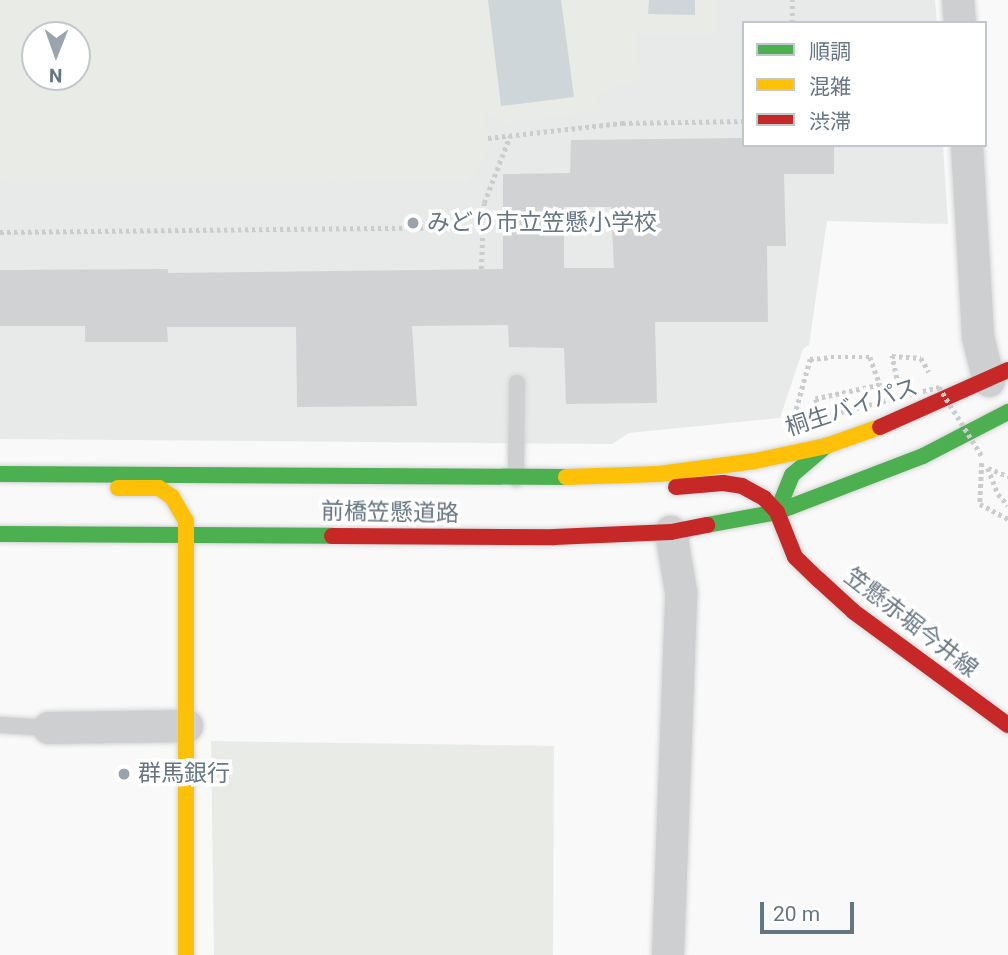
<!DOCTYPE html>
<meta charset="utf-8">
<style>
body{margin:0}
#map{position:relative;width:1008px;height:955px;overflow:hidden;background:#f9f9f9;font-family:Roboto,"Noto Sans JP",sans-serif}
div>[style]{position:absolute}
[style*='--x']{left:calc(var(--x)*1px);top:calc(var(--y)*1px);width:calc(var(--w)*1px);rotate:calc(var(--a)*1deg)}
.built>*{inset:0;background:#e8e9e9}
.green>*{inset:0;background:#e8ebe6}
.water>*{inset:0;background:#ced6d9}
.building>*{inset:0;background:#d0d2d3}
.path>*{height:4.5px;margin-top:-2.25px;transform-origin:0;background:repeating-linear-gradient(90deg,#cbcccd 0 3.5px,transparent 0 7px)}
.roads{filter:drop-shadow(0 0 2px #d5d6d7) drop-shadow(0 0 2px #d5d6d7)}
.lane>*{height:16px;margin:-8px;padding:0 8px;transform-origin:8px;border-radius:8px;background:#cecfd0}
.street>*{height:32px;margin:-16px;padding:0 16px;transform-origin:16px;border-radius:16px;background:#cecfd0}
.fast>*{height:16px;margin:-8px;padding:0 8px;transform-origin:8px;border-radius:8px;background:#4caf50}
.slow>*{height:16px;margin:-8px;padding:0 8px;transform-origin:8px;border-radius:8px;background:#ffc107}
.jam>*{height:16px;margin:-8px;padding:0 8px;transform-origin:8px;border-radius:8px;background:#c62828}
.path-bridge>*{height:4.5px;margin-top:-2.25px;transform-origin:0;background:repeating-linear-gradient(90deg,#cbcccd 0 3.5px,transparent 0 7px)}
.dots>*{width:19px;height:19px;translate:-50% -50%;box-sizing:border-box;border:4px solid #fff;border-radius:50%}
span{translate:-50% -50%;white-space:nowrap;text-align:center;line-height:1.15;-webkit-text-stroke:7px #fff;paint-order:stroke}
.poi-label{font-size:23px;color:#657683}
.left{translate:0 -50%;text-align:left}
.street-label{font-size:23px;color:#657683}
.legend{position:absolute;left:742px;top:21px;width:245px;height:126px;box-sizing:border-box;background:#fff;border:2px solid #c1c8cd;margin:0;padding:9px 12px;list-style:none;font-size:21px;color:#657683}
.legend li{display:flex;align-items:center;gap:14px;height:35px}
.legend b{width:35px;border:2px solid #c1c8cd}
.north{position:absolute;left:21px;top:21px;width:70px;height:70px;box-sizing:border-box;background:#fff;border:2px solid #c1c8cd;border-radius:50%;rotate:181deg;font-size:19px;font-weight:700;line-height:28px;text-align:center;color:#657683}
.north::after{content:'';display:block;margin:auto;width:24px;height:32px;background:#99a4ac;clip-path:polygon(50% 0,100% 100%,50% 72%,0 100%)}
.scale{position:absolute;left:760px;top:902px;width:94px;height:32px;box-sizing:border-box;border:4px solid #657683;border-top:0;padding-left:9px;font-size:21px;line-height:24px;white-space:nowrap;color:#657683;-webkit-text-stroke:5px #fff;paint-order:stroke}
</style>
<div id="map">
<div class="built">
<i style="clip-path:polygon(evenodd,0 0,935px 0,937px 23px,744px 23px,744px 145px,943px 145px,948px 224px,827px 221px,809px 345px,803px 349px,780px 418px,629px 433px,612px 444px,0 439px,0 0,35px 35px,77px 35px,77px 77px,35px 77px,35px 35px)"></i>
</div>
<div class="green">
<i style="clip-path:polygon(evenodd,0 0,716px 0,717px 34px,635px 34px,642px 81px,610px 86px,610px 91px,597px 94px,600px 111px,501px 124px,485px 111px,489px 149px,468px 182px,18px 184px,0 182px,0 0,35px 35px,77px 35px,77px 77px,35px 77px,35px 35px)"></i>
<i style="clip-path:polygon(211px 741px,554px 746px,553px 955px,214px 955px)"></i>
</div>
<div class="water">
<i style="clip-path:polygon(488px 0,561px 0,574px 97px,501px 106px)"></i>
<i style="clip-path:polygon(649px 0,695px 0,695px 15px,648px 14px)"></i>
</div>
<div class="building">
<i style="clip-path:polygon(evenodd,744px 138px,744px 145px,834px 145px,834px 174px,784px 174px,786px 246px,767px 246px,768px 322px,655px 322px,657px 403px,566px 404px,564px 348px,509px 347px,508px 325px,412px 326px,417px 406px,297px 407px,296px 327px,167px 327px,168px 342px,85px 342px,85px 326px,0 326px,0 270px,168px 269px,168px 273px,503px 269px,503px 174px,570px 173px,571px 140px,744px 138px,564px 207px,611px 207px,614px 268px,564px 268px,564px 207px)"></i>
</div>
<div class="path">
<i style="--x:792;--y:23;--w:23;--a:-90"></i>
<i style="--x:488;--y:138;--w:135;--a:-6.4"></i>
<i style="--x:622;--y:123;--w:122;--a:-0.9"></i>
<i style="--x:0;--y:232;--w:481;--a:-0.6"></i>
<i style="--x:481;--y:269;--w:66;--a:-87.4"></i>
<i style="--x:484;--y:203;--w:72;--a:-68.8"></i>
<i style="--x:898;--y:385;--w:30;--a:-102"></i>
<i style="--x:892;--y:356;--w:29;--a:4"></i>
<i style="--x:921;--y:358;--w:16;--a:60"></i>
<i style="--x:794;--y:416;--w:59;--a:-74.3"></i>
<i style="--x:810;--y:359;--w:21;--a:-5"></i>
<i style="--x:982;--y:463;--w:41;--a:92.8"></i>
<i style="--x:980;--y:504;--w:32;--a:28"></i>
<i style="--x:988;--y:468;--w:28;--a:69"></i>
<i style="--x:998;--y:494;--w:15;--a:48"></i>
<i style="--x:988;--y:468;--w:22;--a:22"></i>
</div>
<div class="roads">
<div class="lane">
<i style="--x:516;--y:479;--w:96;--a:-89.4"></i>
<i style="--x:0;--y:725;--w:49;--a:3.5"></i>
</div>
<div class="street">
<i style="--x:958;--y:0;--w:23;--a:85"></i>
<i style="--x:967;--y:145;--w:192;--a:86.7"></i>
<i style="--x:978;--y:337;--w:45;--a:76"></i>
<i style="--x:49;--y:728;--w:138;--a:-0.8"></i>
<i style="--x:668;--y:955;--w:363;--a:-87.9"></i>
<i style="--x:681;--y:592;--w:61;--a:-99.5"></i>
</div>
<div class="fast">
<i style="--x:0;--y:474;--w:566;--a:0.3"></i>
<i style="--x:777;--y:512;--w:40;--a:-68"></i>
<i style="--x:792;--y:475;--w:45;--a:-40.5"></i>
<i style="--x:707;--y:525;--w:71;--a:-10.5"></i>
<i style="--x:777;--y:512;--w:156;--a:-21"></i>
<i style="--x:923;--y:456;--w:96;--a:-27.4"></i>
<i style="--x:0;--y:534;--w:332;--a:0.3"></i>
</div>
<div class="slow">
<i style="--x:566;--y:477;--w:93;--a:-1.8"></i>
<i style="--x:659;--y:474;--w:97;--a:-7.7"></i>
<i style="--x:755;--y:461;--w:73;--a:-11.9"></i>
<i style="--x:826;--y:446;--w:57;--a:-19.4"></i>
<i style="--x:118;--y:488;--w:41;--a:0"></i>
<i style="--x:159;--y:488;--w:16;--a:35"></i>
<i style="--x:172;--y:497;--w:28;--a:60"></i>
<i style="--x:186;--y:521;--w:434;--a:90"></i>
</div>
<div class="jam">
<i style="--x:880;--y:427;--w:140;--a:-24"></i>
<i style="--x:676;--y:487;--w:47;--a:-4.9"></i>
<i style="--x:723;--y:483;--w:19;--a:9"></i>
<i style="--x:742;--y:486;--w:25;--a:29"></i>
<i style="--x:764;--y:498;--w:19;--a:47"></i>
<i style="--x:777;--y:512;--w:48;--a:68.2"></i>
<i style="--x:795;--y:557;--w:33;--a:44"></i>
<i style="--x:819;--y:580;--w:47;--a:42.4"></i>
<i style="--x:854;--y:612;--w:191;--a:36.3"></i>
<i style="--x:332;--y:536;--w:222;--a:0.3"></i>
<i style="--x:554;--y:537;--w:117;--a:-2.4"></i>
<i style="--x:671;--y:532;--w:37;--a:-11"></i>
</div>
</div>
<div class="path-bridge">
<i style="--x:831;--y:357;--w:39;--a:0"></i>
<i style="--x:870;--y:357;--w:30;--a:70"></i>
<i style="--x:880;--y:385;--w:66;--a:167.7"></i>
<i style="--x:816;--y:399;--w:19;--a:74"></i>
<i style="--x:821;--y:417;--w:122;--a:-14.3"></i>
<i style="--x:939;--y:387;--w:81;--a:58.1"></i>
</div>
<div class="dots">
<i style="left:413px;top:223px;background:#99a4ac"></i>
<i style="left:124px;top:774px;background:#99a4ac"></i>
</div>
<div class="poi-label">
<span class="left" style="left:427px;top:223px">みどり市立笠懸小学校</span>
<span class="left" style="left:138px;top:774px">群馬銀行</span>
</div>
<div class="street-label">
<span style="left:852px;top:408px;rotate:-18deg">桐生バイパス</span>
<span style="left:390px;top:513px;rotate:1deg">前橋笠懸道路</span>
<span style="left:911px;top:623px;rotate:38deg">笠懸赤堀今井線</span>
</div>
<ul class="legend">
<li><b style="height:9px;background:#4caf50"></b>順調</li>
<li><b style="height:9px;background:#ffc107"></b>混雑</li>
<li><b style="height:9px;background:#c62828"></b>渋滞</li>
</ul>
<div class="north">N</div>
<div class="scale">20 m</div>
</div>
